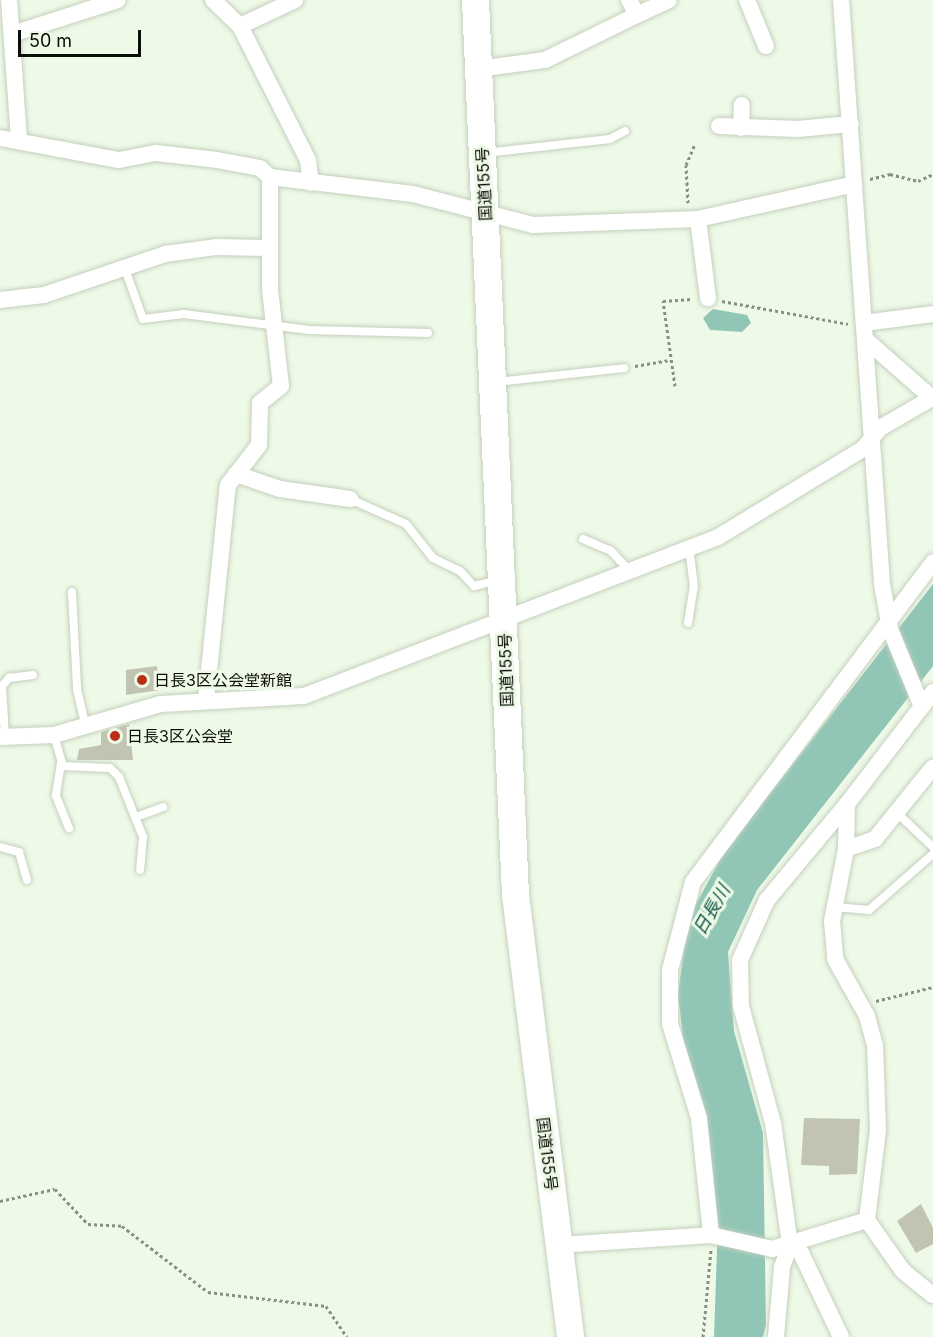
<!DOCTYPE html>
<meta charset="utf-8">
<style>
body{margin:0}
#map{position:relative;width:933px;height:1337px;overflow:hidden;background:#eefae7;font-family:Inter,"Noto Sans JP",sans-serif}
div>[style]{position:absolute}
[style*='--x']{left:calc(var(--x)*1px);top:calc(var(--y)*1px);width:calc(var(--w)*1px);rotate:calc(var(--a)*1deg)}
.water>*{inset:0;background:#91c6b7}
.building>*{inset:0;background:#c1c4b0}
.path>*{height:3px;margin-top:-1.5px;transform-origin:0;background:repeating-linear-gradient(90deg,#889082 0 3px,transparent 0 6px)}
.roads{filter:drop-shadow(0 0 2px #c4d0bd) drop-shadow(0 0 2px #c4d0bd)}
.service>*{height:8px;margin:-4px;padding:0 4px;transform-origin:4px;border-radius:4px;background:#fff}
.minor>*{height:16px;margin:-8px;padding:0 8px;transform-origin:8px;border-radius:8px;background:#fff}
.trunk>*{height:27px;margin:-13.5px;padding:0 13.5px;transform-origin:13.5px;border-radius:13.5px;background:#fff}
.dots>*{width:16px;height:16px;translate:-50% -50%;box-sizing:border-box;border:3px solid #eefae7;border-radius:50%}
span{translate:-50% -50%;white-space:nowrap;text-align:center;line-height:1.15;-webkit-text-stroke:6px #eefae7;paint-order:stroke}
.street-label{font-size:16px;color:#0c0f09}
.poi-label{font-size:16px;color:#0c0f09}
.left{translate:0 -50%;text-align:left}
.water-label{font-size:18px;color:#11584a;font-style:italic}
.scale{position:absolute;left:18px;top:30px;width:123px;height:27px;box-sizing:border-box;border:3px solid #0c0f09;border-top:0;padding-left:8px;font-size:18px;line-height:21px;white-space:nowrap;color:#0c0f09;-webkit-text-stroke:4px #eefae7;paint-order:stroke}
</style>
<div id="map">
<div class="water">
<i style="clip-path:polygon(713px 309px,747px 315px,751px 323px,742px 332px,710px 330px,703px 318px)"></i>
<i style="clip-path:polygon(933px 584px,933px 666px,757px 890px,728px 952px,734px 1031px,763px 1133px,766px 1325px,763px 1337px,714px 1337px,718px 1220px,708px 1127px,684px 1047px,678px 994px,688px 919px,723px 854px)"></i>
</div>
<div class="building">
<i style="clip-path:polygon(157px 666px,160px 690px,126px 695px,126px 670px)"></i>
<i style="clip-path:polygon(129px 724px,133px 760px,77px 760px,79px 749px,101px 745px,101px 732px)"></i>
<i style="clip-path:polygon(804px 1118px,860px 1119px,857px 1174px,829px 1175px,829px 1166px,801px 1165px)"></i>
<i style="clip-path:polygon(921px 1204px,933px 1228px,933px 1244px,916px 1253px,897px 1221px)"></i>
</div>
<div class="path">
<i style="--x:870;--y:179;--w:21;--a:-14"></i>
<i style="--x:890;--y:174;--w:29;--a:14"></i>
<i style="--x:918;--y:181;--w:17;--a:-25"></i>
<i style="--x:688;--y:203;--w:38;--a:-93"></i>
<i style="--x:686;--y:165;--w:21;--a:-67"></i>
<i style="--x:722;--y:301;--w:128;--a:10.3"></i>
<i style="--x:635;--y:366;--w:35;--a:-10"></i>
<i style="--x:675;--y:386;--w:86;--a:-98"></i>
<i style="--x:663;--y:301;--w:29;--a:-4"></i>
<i style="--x:876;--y:1001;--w:59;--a:-13.8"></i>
<i style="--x:0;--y:1201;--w:56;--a:-12.3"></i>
<i style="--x:55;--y:1189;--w:48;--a:46.7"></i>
<i style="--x:88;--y:1224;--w:34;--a:3"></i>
<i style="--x:122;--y:1226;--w:108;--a:37.5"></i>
<i style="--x:208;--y:1292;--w:119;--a:6.8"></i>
<i style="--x:326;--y:1306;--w:37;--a:56"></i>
<i style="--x:703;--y:1337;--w:88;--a:-84.8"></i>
</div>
<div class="roads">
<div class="service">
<i style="--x:485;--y:153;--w:126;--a:-6.4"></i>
<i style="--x:610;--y:139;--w:17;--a:-28"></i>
<i style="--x:125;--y:269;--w:53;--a:70.2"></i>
<i style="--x:143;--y:319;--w:41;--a:-7"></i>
<i style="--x:184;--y:314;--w:126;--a:7.3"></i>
<i style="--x:309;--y:330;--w:119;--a:1.4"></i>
<i style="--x:496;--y:382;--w:129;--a:-6.2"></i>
<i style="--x:350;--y:499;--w:61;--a:24.1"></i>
<i style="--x:406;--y:524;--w:43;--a:51.5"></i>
<i style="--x:433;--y:558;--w:30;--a:26"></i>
<i style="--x:460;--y:571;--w:21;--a:47"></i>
<i style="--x:474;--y:586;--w:26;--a:-13"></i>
<i style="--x:583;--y:539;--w:30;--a:23"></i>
<i style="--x:611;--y:551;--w:26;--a:47"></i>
<i style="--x:72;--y:592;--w:97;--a:87"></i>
<i style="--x:77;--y:689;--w:36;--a:77"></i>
<i style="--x:688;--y:623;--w:36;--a:-81"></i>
<i style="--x:694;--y:587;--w:39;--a:-97"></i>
<i style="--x:54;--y:735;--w:32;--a:74"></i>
<i style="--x:63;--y:766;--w:47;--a:2.4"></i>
<i style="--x:110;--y:768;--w:13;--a:45"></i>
<i style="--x:119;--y:777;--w:65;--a:68.2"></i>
<i style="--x:143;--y:837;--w:33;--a:95"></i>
<i style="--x:5;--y:737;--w:51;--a:-93.4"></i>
<i style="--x:2;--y:686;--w:11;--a:-49"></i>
<i style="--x:9;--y:678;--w:24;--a:-7"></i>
<i style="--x:61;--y:763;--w:33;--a:99"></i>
<i style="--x:56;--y:796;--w:35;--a:68"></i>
<i style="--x:896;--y:812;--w:51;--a:43.4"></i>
<i style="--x:136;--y:817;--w:29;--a:-20"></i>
<i style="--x:0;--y:847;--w:20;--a:15"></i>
<i style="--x:19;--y:852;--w:29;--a:74"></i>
<i style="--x:835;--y:907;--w:34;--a:5"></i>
<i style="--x:869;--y:910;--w:85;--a:-41.2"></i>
</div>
<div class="minor">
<i style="--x:9;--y:0;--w:138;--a:85.9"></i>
<i style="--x:213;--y:0;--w:37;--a:44"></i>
<i style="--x:240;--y:26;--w:150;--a:63.1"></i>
<i style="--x:308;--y:160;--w:23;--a:83"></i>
<i style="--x:747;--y:0;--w:50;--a:67.6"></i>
<i style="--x:841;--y:0;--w:585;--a:85.98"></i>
<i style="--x:882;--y:584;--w:46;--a:79.9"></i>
<i style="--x:890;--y:629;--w:84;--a:67.7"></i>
<i style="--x:637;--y:15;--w:35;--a:-25"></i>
<i style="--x:240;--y:26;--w:61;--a:-25.3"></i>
<i style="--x:12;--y:34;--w:111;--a:-17.8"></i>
<i style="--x:478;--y:69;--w:68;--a:-7.7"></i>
<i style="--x:545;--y:60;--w:102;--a:-26.1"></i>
<i style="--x:637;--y:15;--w:17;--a:-118"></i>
<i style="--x:719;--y:126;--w:79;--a:2.2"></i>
<i style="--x:798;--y:129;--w:53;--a:-5.4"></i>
<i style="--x:741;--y:128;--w:23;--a:-88"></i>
<i style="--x:0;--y:138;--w:121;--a:10.5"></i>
<i style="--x:119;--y:160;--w:38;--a:-11"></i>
<i style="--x:156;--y:153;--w:61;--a:6.5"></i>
<i style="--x:217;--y:160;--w:44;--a:10.5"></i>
<i style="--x:260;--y:168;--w:13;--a:42"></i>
<i style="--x:270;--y:177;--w:144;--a:6.8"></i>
<i style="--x:413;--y:194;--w:124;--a:14.5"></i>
<i style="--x:533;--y:225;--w:165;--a:-2.1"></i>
<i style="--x:698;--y:219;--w:160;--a:-12.6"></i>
<i style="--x:698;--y:219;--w:80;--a:82.8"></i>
<i style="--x:0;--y:300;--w:44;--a:-6.5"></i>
<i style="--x:44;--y:295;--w:128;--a:-18.7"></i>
<i style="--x:165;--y:254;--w:51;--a:-7.8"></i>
<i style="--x:216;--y:247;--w:52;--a:1.1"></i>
<i style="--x:864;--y:323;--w:70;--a:-7.4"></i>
<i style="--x:236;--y:474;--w:46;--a:18.8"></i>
<i style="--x:280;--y:489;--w:71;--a:8.1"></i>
<i style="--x:933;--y:692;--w:141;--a:127.5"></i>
<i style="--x:847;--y:804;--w:45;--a:91.3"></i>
<i style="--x:846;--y:849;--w:73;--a:101"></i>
<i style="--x:832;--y:921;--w:38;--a:85"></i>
<i style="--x:835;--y:959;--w:65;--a:60.7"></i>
<i style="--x:867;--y:1016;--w:30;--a:75"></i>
<i style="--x:875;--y:1045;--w:85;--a:88"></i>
<i style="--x:878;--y:1130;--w:91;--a:97"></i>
<i style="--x:867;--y:1220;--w:62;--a:54.8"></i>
<i style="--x:903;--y:1271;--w:38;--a:39"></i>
<i style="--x:206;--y:700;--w:216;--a:-84.2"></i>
<i style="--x:228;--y:485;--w:51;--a:-52.2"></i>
<i style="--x:259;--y:445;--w:42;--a:-88.6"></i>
<i style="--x:260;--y:403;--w:27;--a:-39"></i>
<i style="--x:281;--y:386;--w:97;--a:-96.5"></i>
<i style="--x:270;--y:290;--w:113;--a:-90"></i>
<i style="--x:0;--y:737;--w:54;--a:-2.1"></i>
<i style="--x:54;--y:735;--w:111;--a:-16.2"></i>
<i style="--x:161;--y:704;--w:143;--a:-3.2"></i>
<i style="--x:304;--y:696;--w:443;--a:-21"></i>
<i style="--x:718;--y:537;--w:170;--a:-31.3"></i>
<i style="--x:863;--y:449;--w:27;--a:-51"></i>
<i style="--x:880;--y:428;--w:60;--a:-30"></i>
<i style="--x:932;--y:398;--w:89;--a:-138.6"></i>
<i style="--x:846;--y:849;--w:31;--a:-19"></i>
<i style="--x:875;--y:839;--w:92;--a:-51.1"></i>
<i style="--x:711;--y:1235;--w:118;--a:-95.9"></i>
<i style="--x:699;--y:1118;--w:98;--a:-107.1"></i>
<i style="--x:670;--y:1024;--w:54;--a:-90"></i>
<i style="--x:670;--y:970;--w:91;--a:-75.4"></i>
<i style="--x:693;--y:882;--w:400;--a:-53.1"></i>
<i style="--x:558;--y:1245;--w:153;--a:-3.7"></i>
<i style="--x:711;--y:1235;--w:63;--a:12.9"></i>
<i style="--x:772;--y:1249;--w:99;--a:-17"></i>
<i style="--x:790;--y:1245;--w:14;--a:36"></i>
<i style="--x:801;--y:1253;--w:93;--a:64.5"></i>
<i style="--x:776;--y:1337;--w:70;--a:-85.1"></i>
<i style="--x:782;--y:1267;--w:23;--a:-70"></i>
<i style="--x:790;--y:1245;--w:123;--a:-97.9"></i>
<i style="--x:773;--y:1123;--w:121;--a:-105.3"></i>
<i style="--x:741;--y:1006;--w:46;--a:-91.2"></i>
<i style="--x:740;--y:960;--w:66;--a:-65.8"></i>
<i style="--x:767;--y:900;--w:125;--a:-50.2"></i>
</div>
<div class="trunk">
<i style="--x:475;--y:0;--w:895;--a:87.44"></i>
<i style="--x:515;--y:894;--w:446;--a:82.9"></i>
</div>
</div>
<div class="dots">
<i style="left:142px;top:680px;background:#ba2e17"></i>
<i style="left:115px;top:736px;background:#ba2e17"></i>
</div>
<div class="street-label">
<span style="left:484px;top:184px;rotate:-93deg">国道155号</span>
<span style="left:506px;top:670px;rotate:-92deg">国道155号</span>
<span style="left:547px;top:1154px;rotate:83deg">国道155号</span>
</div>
<div class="poi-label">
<span class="left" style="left:154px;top:680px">日長3区公会堂新館</span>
<span class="left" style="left:127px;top:736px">日長3区公会堂</span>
</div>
<div class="water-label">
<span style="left:712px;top:910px;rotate:-60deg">日長川</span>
</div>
<div class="scale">50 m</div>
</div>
